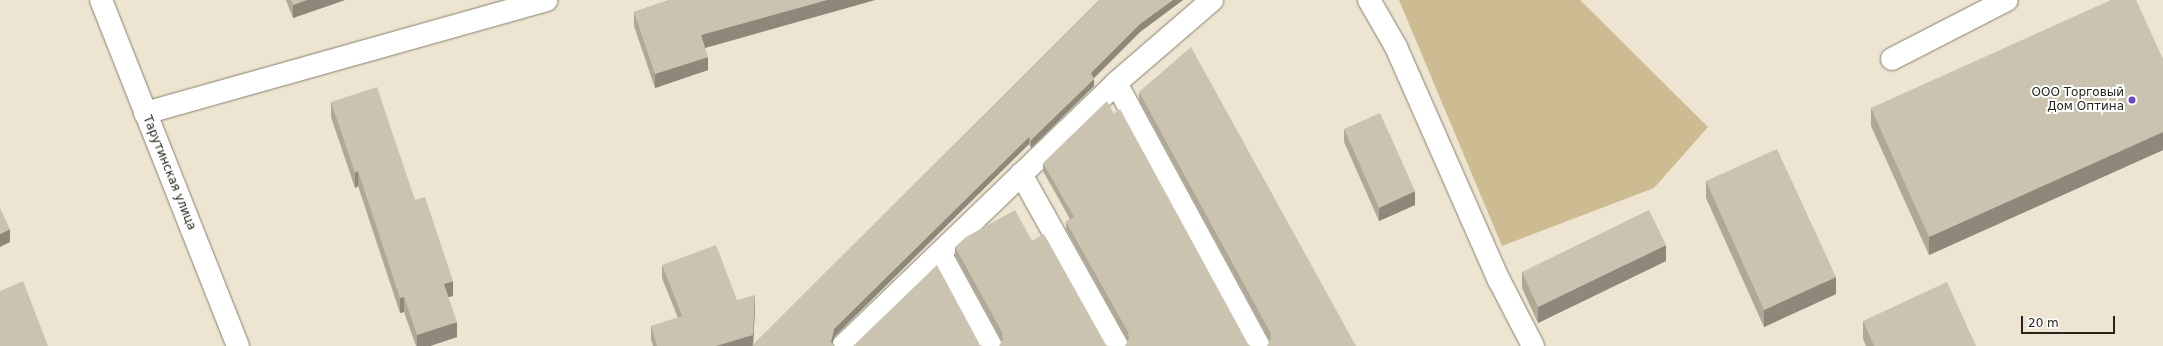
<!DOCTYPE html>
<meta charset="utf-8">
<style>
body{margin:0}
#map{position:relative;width:2163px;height:346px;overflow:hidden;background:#ede5d1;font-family:"DejaVu Sans",sans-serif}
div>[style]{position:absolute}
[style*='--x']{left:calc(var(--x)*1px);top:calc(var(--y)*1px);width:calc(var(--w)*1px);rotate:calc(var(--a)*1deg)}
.green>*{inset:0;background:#cdbc91}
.roads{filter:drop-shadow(0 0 1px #87806e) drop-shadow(0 0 1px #87806e)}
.minor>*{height:22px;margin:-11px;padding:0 11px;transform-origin:11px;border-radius:11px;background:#fff}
.major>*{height:22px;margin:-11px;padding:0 11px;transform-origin:11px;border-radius:11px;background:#fff}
.wall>*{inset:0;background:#aea896}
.shaded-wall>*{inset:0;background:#8d887a}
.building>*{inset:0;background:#cac3af}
.dots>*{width:11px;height:11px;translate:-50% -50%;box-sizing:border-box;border:2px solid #fff;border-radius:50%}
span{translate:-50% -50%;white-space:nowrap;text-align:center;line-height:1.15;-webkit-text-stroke:4px #fff;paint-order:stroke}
.poi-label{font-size:12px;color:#27241d}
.right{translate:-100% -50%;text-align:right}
.street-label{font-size:12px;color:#27241d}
.scale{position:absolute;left:2021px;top:316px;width:94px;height:18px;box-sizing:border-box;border:2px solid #27241d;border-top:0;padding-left:5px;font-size:12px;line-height:14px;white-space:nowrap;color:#27241d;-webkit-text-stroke:3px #fff;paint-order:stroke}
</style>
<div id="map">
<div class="green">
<i style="clip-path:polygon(1399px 0,1580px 0,1708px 127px,1654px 188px,1502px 246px)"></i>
</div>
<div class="roads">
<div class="minor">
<i style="--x:1369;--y:0;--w:54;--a:60.1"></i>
<i style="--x:1396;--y:47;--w:255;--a:66.2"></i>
<i style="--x:1499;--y:280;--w:74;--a:62.7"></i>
<i style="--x:1892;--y:59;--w:129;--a:-27.2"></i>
<i style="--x:1116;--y:83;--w:127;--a:-40.8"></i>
<i style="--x:145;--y:113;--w:417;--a:-15.7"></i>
<i style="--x:1021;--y:174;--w:197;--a:60.8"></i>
<i style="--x:940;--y:253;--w:106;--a:61.3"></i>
<i style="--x:843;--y:346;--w:379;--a:-43.9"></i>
<i style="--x:1116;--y:83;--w:299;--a:61.5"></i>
</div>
<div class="major">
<i style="--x:101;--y:0;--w:372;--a:68.4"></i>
</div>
</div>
<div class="wall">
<i style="clip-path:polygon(286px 0,345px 0,293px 18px)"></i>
<i style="clip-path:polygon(669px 0,875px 0,705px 48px,708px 70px,655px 88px,634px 26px,634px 12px)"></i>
<i style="clip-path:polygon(1099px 0,1183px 0,1140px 32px,1094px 78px,1094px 86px,1031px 148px,1029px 144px,834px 337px,833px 343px,835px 346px,653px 346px,651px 339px,651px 326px,678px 318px,662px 278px,662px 265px,755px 308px,753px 345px)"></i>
<i style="clip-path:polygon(2163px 59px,2163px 150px,1929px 255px,1871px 126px,1871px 108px)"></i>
<i style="clip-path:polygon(1139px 92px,1356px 346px,1270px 341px,1139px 100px)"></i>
<i style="clip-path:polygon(331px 102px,415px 200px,453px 296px,448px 297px,457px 337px,430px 346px,416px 346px,404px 312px,400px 313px,358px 186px,355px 188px,331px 117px)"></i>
<i style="clip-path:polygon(1344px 129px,1415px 205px,1379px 221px,1344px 142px)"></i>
<i style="clip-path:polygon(1043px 163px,1248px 344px,1128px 341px,1066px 229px,1066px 222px,1070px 219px,1043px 171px)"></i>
<i style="clip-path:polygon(1706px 181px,1836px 294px,1764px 327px,1706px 198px)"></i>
<i style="clip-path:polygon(1032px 241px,1106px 345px,1002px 341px,955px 255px,955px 247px)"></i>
<i style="clip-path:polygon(1666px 261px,1538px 323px,1522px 288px,1522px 272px)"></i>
<i style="clip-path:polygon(1863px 321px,1976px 346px,1866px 346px,1863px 339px)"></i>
</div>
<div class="shaded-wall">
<i style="clip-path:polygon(307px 0,345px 0,293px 18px,293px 5px)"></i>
<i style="clip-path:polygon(827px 0,875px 0,701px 49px,701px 35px)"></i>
<i style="clip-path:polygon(1173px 0,1183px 0,1140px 32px,1091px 81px,1091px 73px,1140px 24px)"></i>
<i style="clip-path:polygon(708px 57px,708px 70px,655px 88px,655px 74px)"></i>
<i style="clip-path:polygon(1094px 79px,1094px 86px,1031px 148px,1031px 140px)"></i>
<i style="clip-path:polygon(2163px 132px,2163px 150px,1929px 255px,1929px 237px)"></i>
<i style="clip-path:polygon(1029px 137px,1029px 144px,834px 337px,832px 346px,831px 342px,834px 329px)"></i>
<i style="clip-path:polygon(358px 171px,358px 186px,355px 188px,355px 173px)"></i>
<i style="clip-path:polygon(1415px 191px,1415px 205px,1379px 221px,1379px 208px)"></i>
<i style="clip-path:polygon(10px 229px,10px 242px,0 247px,0 234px)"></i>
<i style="clip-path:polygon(1666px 245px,1666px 261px,1538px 323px,1538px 307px)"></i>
<i style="clip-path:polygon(1836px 277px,1836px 294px,1764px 327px,1764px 310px)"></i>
<i style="clip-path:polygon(453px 281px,453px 296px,444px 298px,444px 284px)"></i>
<i style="clip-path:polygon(755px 295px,755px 308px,753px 346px,716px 346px)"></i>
<i style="clip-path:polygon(404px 297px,404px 312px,400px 313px,400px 298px)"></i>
<i style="clip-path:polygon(457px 322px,457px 337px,430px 346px,417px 346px,417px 335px)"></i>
</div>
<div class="building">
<i style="clip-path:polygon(291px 0,307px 0,293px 5px)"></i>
<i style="clip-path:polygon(669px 0,827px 0,701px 35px,708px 57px,655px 74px,634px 12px)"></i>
<i style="clip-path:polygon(1099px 0,1173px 0,1140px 24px,1091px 73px,1094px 79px,1031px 140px,1029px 137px,834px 329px,831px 342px,835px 346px,752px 346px)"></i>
<i style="clip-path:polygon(2111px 0,2136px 0,2163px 59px,2163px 132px,1929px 237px,1871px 108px)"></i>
<i style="clip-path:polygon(1191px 47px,1356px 346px,1267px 346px,1271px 339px,1270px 332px,1139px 92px)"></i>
<i style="clip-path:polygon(377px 87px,415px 200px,425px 197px,453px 281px,444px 284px,457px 322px,417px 335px,404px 297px,400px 298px,358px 171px,355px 173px,331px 102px)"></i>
<i style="clip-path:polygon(1107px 101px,1114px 114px,1120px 109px,1248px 344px,1251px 346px,1125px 346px,1129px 339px,1128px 332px,1066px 222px,1074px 217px,1043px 163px)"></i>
<i style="clip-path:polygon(1380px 113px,1415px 191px,1379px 208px,1344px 129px)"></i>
<i style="clip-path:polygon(1777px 149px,1836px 277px,1764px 310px,1706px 181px)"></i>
<i style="clip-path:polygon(0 208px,10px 229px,0 234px)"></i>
<i style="clip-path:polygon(1015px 210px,1032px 241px,1044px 234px,1106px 345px,1109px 346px,999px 346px,1003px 339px,1002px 332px,955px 247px,966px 237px)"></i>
<i style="clip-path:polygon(1649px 210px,1666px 245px,1538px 307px,1522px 272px)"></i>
<i style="clip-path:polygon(716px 245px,737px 300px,755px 295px,753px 335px,716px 346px,657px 346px,651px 326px,682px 316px,662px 265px)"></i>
<i style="clip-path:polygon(937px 265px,980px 345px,983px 346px,853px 346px)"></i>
<i style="clip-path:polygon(23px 281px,48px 346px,0 346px,0 291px)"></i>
<i style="clip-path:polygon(1947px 282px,1976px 346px,1874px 346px,1863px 321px)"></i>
</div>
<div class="dots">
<i style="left:2132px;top:100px;background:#6749c2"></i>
</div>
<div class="poi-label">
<span class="right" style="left:2124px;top:100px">ООО Торговый<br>Дом Оптина</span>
</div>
<div class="street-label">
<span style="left:169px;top:173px;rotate:68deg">Тарутинская улица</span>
</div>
<div class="scale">20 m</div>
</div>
